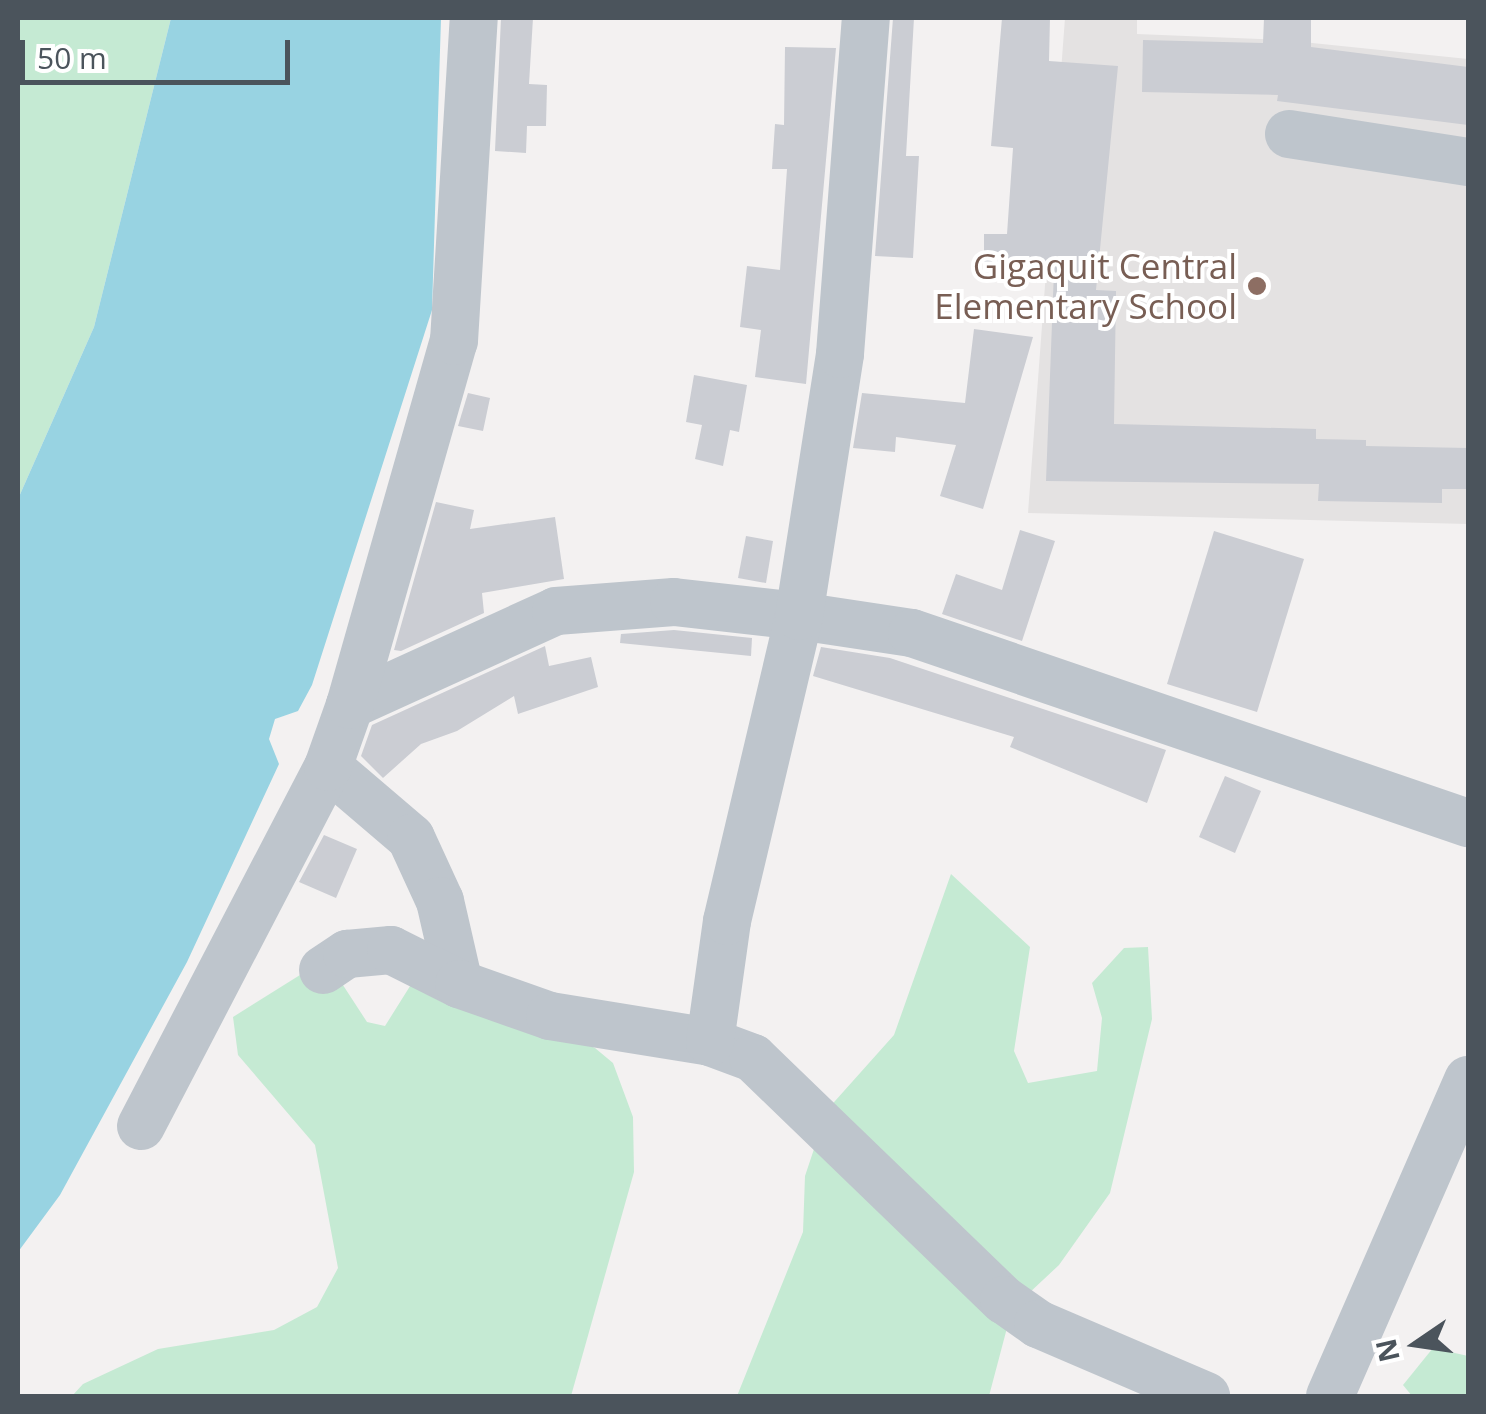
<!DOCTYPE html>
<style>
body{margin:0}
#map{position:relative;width:1486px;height:1414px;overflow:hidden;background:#f3f1f1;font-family:"Open Sans",sans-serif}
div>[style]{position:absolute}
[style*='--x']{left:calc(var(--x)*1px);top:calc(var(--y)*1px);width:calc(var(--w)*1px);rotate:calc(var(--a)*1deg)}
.education>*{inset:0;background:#e4e2e2}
.green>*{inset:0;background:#c5ead3}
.water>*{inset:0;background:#98d3e2}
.building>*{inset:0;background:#cbcdd3}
.minor>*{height:48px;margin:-24px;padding:0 24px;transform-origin:24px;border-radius:24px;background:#bec5cc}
.dots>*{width:28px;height:28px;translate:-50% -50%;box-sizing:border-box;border:5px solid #fff;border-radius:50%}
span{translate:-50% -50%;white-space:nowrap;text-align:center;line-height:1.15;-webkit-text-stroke:8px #fff;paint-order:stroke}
.education-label{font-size:35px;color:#785e54}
.right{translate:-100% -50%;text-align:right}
.frame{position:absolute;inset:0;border:20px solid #4b545c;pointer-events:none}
.north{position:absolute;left:1366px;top:1294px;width:100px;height:100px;-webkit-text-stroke:8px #fff;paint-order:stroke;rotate:257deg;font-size:28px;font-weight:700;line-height:40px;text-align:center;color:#4b545c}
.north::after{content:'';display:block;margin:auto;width:35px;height:45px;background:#4b545c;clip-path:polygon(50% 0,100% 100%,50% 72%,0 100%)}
.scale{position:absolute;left:20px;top:40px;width:270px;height:45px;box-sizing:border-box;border:5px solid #4b545c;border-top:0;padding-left:12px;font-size:30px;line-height:35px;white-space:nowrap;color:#4b545c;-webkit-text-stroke:8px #fff;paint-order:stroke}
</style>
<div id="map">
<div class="education">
<i style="clip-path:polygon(1065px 18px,1137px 18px,1137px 34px,1283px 40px,1468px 59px,1468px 524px,1028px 513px)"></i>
</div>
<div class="green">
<i style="clip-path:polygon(18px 18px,171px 18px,94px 327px,18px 499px)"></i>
<i style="clip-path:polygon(951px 874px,1030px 947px,1014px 1051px,1028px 1083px,1097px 1071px,1102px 1018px,1092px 983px,1124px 948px,1148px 947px,1152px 1019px,1110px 1193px,1059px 1265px,1012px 1309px,989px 1396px,737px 1396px,803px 1232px,805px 1176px,827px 1110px,894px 1035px)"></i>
<i style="clip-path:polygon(308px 970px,339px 979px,367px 1022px,385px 1026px,412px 983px,516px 1012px,595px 1048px,613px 1063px,633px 1117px,634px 1172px,571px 1396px,72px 1396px,83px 1384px,158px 1349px,274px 1330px,317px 1307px,338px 1268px,315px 1145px,238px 1055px,233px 1017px)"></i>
<i style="clip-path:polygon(1433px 1348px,1468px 1356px,1468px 1396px,1412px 1396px,1403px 1385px)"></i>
</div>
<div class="water">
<i style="clip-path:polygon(171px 18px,441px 18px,432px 310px,312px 685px,298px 711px,275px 719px,269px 739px,279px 764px,187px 962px,60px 1195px,18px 1252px,18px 499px,94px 327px)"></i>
</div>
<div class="building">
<i style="clip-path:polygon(501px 18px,533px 18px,529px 84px,547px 85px,546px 126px,527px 126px,526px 153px,495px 151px)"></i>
<i style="clip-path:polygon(893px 18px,914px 18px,906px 156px,919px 156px,913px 258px,875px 256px)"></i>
<i style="clip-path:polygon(1002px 18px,1050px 18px,1049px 61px,1118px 66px,1096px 290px,1116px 291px,1114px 424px,1316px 429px,1316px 439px,1366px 440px,1366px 446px,1468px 448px,1468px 489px,1442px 489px,1442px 503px,1318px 501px,1319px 484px,1046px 481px,1054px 270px,984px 270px,984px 234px,1007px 234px,1013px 148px,991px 146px)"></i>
<i style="clip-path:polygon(1264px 18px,1311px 18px,1311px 47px,1468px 67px,1468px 125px,1277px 101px,1278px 95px,1142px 92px,1143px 40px,1263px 43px)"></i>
<i style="clip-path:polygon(785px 47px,836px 48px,806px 384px,755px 377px,761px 330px,740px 327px,747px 266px,780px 270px,787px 169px,772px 169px,775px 124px,784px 125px)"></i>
<i style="clip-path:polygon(974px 329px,1033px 337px,983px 509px,940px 496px,956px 445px,896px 437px,895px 452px,853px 448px,862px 393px,965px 403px)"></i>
<i style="clip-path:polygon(694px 375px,747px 385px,739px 432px,730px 430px,723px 466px,695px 459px,702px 425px,686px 422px)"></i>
<i style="clip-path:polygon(468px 393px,490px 398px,483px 431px,458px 426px)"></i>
<i style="clip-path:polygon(436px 502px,474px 510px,470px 529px,555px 517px,564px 579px,482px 593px,484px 613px,401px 651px,394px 650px)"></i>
<i style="clip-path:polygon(1020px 530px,1055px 541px,1022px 641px,942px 614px,956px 574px,1002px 590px)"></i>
<i style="clip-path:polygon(1214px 531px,1304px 559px,1257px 712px,1167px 684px)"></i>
<i style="clip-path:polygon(746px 536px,773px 541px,766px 583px,738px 578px)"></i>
<i style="clip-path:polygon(674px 630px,752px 638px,751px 656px,620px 643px,621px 634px)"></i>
<i style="clip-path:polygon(545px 646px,549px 666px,591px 657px,598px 687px,518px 714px,514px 696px,457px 731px,421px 744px,383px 778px,361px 756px,372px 725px)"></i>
<i style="clip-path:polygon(821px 647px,890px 658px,1166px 750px,1147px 803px,1010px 747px,1014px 737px,813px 676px)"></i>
<i style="clip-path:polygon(1225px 776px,1261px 791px,1235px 853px,1199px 837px)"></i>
<i style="clip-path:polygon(324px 835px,357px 849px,336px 898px,299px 882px)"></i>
</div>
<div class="minor">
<i style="--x:1289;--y:134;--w:181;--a:8.9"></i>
<i style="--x:350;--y:705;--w:226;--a:-24.5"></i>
<i style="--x:556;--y:611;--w:118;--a:-4.4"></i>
<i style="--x:674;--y:602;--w:126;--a:6.4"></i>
<i style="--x:799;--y:616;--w:114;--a:8.6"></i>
<i style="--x:912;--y:633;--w:588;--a:18.87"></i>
<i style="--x:328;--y:767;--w:109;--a:40.5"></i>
<i style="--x:411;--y:838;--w:69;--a:65.3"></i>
<i style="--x:440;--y:901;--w:85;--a:77.1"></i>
<i style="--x:323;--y:970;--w:29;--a:-34"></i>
<i style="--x:347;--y:954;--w:44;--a:-5.2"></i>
<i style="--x:391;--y:950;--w:76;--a:26.6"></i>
<i style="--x:459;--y:984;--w:96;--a:19.4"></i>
<i style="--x:550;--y:1016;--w:162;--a:9.2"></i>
<i style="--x:710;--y:1042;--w:46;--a:20.4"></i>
<i style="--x:753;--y:1058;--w:349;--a:44"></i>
<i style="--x:1004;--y:1300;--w:42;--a:35.2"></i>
<i style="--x:1038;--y:1324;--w:183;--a:23.2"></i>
<i style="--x:710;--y:1042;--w:122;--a:-82"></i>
<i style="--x:727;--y:921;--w:313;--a:-76.7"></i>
<i style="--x:799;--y:616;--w:265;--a:-81.1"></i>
<i style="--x:840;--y:354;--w:337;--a:-85.6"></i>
<i style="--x:141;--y:1126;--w:405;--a:-62.5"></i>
<i style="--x:328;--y:767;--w:66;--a:-70.5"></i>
<i style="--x:350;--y:705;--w:379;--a:-74.1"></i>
<i style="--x:454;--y:341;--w:324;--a:-86.5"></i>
<i style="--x:1330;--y:1396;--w:345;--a:-66.4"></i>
</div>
<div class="dots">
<i style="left:1257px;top:286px;background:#8d6e63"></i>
</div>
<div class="education-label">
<span class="right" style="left:1237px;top:286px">Gigaquit Central<br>Elementary School</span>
</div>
<div class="frame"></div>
<div class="north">N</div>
<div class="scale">50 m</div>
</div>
